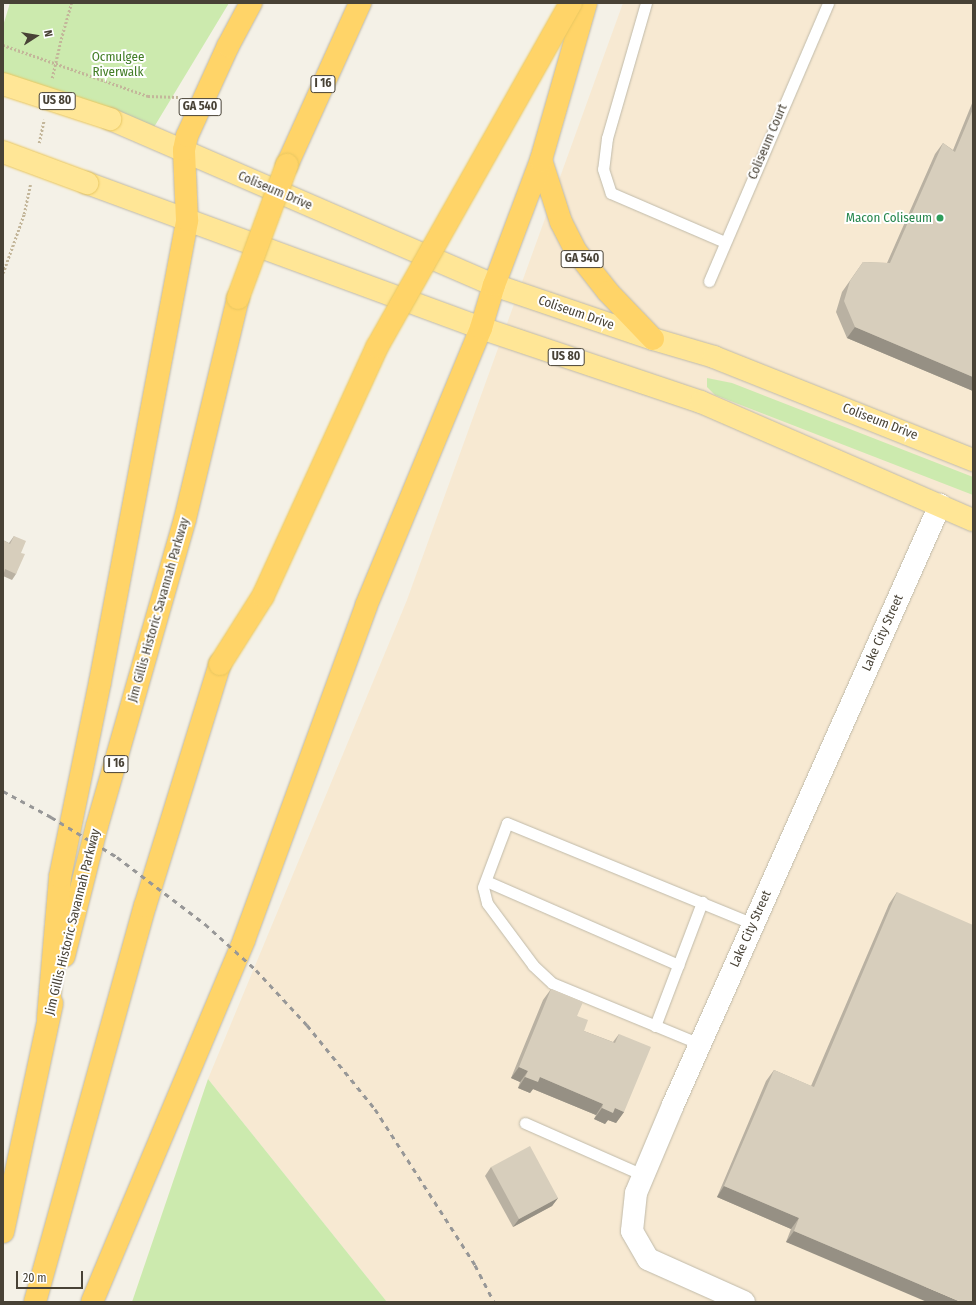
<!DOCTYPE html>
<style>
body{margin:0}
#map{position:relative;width:976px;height:1305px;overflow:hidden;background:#f4f1e7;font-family:"Fira Sans Condensed",sans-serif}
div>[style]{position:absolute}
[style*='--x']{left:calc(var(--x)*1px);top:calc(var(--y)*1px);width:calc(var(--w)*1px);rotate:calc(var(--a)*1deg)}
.commercial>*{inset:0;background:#f7e9d2}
.green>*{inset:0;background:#cceaae}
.path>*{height:2.5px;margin-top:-1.25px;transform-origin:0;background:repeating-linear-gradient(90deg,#c3b69a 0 2px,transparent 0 4px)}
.roads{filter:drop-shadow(0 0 1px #c0baa9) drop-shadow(0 0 1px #c0baa9)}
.lane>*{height:11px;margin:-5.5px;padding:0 5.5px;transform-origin:5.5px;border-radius:5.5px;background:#fff}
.street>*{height:22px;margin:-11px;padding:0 11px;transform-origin:11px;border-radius:11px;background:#fff}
.primary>*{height:22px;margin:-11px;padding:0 11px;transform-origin:11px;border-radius:11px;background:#ffe696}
.highway>*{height:22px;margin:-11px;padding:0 11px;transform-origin:11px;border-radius:11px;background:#ffd468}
.rail>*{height:3px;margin-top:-1.5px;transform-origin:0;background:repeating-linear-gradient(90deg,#979797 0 5px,transparent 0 10px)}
.path-bridge>*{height:2.5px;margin-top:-1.25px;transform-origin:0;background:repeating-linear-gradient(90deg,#c3b69a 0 2px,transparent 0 4px)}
.bridges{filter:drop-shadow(0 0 1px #e9c761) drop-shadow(0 0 1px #e9c761)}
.primary-bridge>*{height:22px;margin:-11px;padding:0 11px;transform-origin:11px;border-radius:11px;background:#ffe696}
.highway-bridge>*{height:22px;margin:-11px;padding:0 11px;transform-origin:11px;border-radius:11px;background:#ffd468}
.wall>*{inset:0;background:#b9b1a2}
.shaded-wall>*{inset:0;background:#969084}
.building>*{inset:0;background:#d7cebc}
.dots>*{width:11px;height:11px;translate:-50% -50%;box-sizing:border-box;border:2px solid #fff;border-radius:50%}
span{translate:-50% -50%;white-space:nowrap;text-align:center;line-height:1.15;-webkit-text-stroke:4px #fff;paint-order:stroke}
.shield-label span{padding:1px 3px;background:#fff;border:1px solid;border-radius:3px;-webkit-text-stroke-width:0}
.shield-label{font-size:12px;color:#484236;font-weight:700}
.park-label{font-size:13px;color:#427d26}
.street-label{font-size:13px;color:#484236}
.leisure-label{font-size:13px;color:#27864d}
.right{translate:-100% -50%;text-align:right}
.frame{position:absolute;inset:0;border:4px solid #484236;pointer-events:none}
.north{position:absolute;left:16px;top:16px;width:40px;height:40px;-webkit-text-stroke:3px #fff;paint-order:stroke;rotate:78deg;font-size:11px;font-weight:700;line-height:16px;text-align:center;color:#484236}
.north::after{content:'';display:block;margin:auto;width:14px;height:18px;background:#484236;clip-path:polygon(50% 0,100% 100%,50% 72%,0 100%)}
.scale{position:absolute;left:16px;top:1271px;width:67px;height:18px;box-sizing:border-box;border:2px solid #484236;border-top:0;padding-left:5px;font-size:12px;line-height:14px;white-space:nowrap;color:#484236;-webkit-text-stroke:3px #fff;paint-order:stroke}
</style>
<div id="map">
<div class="commercial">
<i style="clip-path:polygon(623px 3px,973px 3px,973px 1302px,387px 1302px,208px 1079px,407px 600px)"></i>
</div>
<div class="green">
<i style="clip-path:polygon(10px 3px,229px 3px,145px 142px,3px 94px,3px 26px)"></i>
<i style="clip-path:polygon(707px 378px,732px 383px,973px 477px,973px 495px,715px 395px,707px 387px)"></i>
<i style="clip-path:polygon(208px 1079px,387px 1302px,132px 1302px)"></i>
</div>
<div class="path">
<i style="--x:52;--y:78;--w:40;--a:-77"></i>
<i style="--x:61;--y:39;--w:37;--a:-74"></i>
<i style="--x:148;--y:96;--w:30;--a:2"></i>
<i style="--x:39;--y:143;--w:24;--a:-78"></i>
<i style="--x:3;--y:273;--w:63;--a:-70.4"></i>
<i style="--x:24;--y:214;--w:30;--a:-78"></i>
</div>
<div class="roads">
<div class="lane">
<i style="--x:646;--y:3;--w:141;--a:106.1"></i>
<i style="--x:607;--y:138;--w:31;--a:97"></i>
<i style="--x:603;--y:169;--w:25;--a:72"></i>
<i style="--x:611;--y:193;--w:124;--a:23.3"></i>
<i style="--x:709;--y:281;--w:302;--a:-66.8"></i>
<i style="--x:486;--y:881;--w:210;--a:23.6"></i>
<i style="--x:655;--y:1026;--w:133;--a:-69.2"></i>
<i style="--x:700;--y:1044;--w:160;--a:-157.6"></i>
<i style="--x:552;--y:983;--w:26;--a:-137"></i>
<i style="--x:533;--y:965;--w:77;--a:-126.6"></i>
<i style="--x:487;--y:903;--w:16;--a:-104"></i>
<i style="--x:483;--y:887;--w:68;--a:-69.4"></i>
<i style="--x:507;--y:823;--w:266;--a:22.3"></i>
<i style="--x:525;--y:1123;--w:129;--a:23.8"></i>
</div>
<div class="street">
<i style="--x:744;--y:1302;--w:105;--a:-155.9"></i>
<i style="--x:648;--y:1259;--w:32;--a:-120"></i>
<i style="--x:632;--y:1231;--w:38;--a:-84"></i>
<i style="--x:636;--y:1193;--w:95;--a:-67.2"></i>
<i style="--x:673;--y:1105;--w:657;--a:-66.01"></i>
</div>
<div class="primary">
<i style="--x:110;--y:119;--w:418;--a:23.4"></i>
<i style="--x:494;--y:285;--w:168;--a:18.8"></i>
<i style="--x:653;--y:339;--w:64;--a:16.4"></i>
<i style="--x:714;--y:357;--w:279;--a:21.7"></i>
<i style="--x:87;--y:183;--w:420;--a:20.2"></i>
<i style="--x:481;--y:328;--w:232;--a:18.6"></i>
<i style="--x:701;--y:402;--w:296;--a:23.5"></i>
</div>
<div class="highway">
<i style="--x:541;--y:160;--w:65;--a:72.1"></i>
<i style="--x:561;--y:222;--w:31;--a:63"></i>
<i style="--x:575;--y:250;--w:53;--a:51.8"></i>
<i style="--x:608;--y:292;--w:65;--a:46.2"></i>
<i style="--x:287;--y:165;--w:178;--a:-65.7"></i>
<i style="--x:64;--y:956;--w:134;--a:-75.8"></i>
<i style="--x:97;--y:826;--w:319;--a:-74"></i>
<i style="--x:185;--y:519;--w:227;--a:-76.5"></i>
<i style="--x:48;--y:1018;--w:142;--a:-85.1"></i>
<i style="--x:60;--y:877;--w:199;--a:-78.4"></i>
<i style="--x:100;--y:682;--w:470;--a:-79.3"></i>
<i style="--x:187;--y:220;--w:70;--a:-92.5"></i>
<i style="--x:184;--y:150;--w:14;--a:-78"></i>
<i style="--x:187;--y:136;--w:99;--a:-65.5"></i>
<i style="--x:228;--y:46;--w:49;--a:-61.9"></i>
<i style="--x:3;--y:1232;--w:234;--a:-77.9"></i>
<i style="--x:35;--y:1302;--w:411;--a:-74.5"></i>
<i style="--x:145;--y:906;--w:253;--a:-72.8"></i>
<i style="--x:92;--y:1302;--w:393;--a:-67.2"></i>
<i style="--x:244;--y:940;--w:356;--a:-69.9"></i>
<i style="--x:366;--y:606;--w:301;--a:-67.5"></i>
<i style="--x:481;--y:328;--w:45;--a:-73.2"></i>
<i style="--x:494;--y:285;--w:134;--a:-69.4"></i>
<i style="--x:541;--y:160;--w:163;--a:-74"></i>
</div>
</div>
<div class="rail">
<i style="--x:3;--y:791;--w:55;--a:28.4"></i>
<i style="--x:51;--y:817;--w:77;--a:31.2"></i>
<i style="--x:117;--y:857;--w:111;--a:37.3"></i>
<i style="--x:205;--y:924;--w:69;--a:42"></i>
<i style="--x:256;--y:970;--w:75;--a:47.2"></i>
<i style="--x:307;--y:1025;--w:108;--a:51"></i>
<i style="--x:375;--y:1109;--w:185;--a:57.3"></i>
<i style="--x:475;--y:1265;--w:42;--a:62.8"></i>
</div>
<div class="path-bridge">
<i style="--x:3;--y:45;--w:154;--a:19.4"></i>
</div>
<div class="bridges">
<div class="primary-bridge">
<i style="--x:3;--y:84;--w:113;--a:18.1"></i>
<i style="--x:3;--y:152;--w:90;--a:20.3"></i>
</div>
<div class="highway-bridge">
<i style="--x:238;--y:298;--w:142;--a:-69.8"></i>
<i style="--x:220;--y:664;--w:80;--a:-57.7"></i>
<i style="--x:263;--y:596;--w:274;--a:-65.4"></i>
<i style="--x:377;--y:347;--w:395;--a:-60.6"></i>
</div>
</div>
<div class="wall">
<i style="clip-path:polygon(973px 101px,973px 391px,847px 338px,836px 312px,842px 292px,863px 262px,887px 263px,935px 154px,943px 143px,953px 150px)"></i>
<i style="clip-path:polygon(14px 536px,21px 553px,16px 574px,12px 580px,3px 576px,3px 540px,9px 543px)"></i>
<i style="clip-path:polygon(897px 892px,973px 1302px,786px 1242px,791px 1229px,717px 1197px,766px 1081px,774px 1070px,811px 1086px,889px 904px)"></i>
<i style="clip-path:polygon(551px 989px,577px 1016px,584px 1031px,613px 1042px,619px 1034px,624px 1112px,616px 1123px,608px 1120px,605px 1124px,594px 1119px,596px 1115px,533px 1089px,530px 1093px,518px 1088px,520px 1082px,511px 1078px,543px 1000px)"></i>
<i style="clip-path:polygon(491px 1167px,558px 1198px,552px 1206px,513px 1227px,485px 1176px)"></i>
</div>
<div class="shaded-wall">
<i style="clip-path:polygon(855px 327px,973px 377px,973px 391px,847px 338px)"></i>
<i style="clip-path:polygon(519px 1067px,528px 1071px,520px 1082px,511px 1078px)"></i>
<i style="clip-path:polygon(525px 1077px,540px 1077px,603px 1104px,596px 1115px,533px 1089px,530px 1093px,518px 1088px)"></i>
<i style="clip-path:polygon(602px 1108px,615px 1108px,624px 1112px,616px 1123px,608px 1120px,605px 1124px,594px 1119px)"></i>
<i style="clip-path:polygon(724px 1186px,799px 1218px,791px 1229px,717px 1197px)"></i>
<i style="clip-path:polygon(558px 1198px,552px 1206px,513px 1227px,519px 1219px)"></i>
<i style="clip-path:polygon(794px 1231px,961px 1302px,927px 1302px,786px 1242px)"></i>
</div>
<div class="building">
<i style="clip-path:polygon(973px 109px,973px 377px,855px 327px,844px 301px,850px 281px,863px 262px,890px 263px,943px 143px,955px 152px)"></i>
<i style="clip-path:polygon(14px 536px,26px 541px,21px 553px,25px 554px,16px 574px,5px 569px,4px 573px,3px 572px,3px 540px,10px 544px)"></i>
<i style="clip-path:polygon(897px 892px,973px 925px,973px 1302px,961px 1302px,794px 1231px,799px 1218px,724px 1186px,774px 1070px,814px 1087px)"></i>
<i style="clip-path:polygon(551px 989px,583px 1002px,577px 1016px,588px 1020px,584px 1031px,615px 1043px,619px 1034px,651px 1047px,624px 1112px,615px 1108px,613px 1113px,602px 1108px,603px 1104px,540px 1077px,538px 1082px,525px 1077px,528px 1071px,519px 1067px)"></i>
<i style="clip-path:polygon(530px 1146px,558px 1198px,519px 1219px,491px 1167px)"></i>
</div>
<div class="dots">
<i style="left:940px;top:218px;background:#2e9e5b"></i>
</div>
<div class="shield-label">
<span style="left:323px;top:84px">I 16</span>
<span style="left:57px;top:101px">US 80</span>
<span style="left:200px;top:107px">GA 540</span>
<span style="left:582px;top:259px">GA 540</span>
<span style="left:566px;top:357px">US 80</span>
<span style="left:116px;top:764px">I 16</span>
</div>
<div class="park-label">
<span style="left:118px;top:65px">Ocmulgee<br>Riverwalk</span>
</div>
<div class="street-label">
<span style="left:768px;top:142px;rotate:-67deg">Coliseum Court</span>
<span style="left:275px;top:191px;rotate:23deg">Coliseum Drive</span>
<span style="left:576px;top:313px;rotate:19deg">Coliseum Drive</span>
<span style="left:880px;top:422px;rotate:21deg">Coliseum Drive</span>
<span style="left:159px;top:610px;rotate:-74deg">Jim Gillis Historic Savannah Parkway</span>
<span style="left:883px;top:633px;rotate:-66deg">Lake City Street</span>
<span style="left:73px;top:922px;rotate:-76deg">Jim Gillis Historic Savannah Parkway</span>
<span style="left:751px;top:929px;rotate:-66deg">Lake City Street</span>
</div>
<div class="leisure-label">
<span class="right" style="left:932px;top:218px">Macon Coliseum</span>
</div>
<div class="frame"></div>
<div class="north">N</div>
<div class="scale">20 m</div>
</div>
